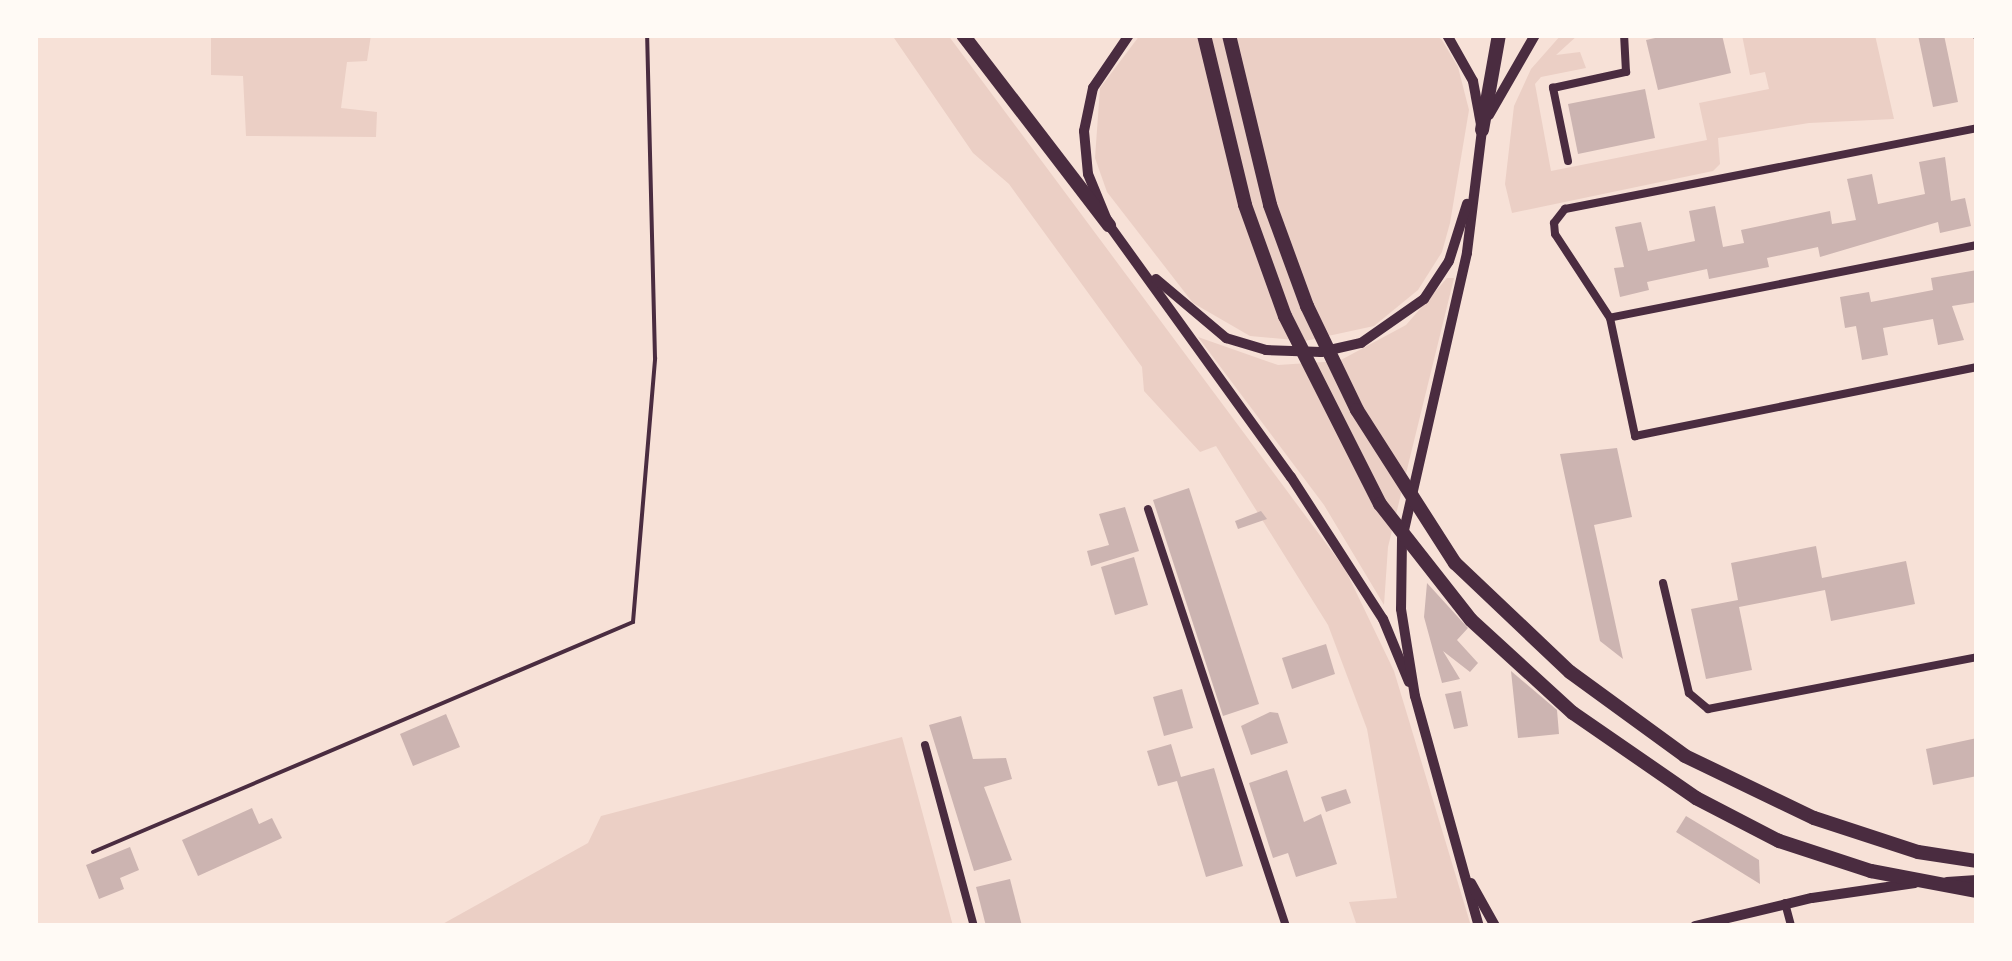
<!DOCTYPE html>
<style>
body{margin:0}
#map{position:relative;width:2012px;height:961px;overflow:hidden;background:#f7e1d7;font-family:"IBM Plex Sans",sans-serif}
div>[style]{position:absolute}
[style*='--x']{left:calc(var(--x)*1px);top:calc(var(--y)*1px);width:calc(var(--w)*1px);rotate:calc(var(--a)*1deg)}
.green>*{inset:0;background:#ebcfc5}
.building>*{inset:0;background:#ccb4b1}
.service>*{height:4px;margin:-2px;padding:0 2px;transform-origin:2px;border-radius:2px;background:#4a2c40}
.minor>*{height:8px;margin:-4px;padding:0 4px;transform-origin:4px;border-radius:4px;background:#4a2c40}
.tertiary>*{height:10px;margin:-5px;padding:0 5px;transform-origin:5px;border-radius:5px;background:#4a2c40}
.trunk>*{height:14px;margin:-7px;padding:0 7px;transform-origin:7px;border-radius:7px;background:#4a2c40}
span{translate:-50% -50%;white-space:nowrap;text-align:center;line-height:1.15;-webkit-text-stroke:10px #fffaf5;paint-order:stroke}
.frame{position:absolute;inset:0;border:38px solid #fffaf5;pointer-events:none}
</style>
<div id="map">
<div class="green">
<i style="clip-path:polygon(211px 35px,371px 35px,367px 61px,347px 62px,341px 108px,377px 112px,376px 137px,246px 136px,243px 76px,211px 75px)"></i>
<i style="clip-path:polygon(892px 35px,948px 35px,1345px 569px,1394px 671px,1471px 926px,1357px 926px,1349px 902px,1397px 898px,1367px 729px,1328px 625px,1216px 446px,1200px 452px,1144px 391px,1142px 367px,1009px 184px,973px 153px)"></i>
<i style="clip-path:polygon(1140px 35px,1436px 35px,1442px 40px,1458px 67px,1469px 110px,1450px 223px,1442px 252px,1418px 290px,1374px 326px,1305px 341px,1250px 336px,1193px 303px,1107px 192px,1095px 158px,1100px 88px)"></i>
<i style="clip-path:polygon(1561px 35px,1578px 35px,1556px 55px,1580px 52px,1586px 68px,1541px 77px,1535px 84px,1551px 171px,1707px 140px,1699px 103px,1769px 89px,1765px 72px,1750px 75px,1742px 35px,1875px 35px,1894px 119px,1809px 123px,1718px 138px,1720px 164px,1713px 171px,1512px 213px,1505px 184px,1514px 106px,1531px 69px)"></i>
<i style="clip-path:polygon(1447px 278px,1454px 278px,1388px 547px,1384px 605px,1324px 505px,1198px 337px,1278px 365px,1339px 361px,1406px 325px)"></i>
<i style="clip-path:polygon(902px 737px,953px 926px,439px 926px,588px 843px,601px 816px)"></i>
</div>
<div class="building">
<i style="clip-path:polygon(1669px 35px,1722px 35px,1731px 73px,1658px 90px,1646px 40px)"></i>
<i style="clip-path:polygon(1918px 35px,1944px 35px,1958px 102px,1933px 107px)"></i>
<i style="clip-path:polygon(1645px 89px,1655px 138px,1578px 154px,1568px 104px)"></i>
<i style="clip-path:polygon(1945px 157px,1951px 201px,1965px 198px,1971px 226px,1940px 233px,1938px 222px,1820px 257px,1818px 247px,1767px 258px,1769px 267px,1709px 279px,1707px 269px,1647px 282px,1649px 290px,1620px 297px,1614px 268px,1624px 267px,1615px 227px,1641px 222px,1648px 251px,1695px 241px,1689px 211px,1715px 206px,1723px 247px,1744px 243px,1741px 230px,1830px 211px,1832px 224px,1856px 220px,1847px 179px,1872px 174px,1878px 204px,1925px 194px,1919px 162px)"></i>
<i style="clip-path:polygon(1977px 270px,1977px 302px,1952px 306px,1964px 340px,1938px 345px,1933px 319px,1883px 328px,1888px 355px,1862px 360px,1856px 326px,1845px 328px,1840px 297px,1869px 292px,1871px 302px,1933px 290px,1931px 278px)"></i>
<i style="clip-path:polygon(1617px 448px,1632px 517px,1594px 525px,1623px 659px,1600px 641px,1560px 454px)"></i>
<i style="clip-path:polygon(1189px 488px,1259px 704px,1223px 716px,1153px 500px)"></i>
<i style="clip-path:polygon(1125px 507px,1139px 551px,1091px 566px,1087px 551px,1109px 545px,1099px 514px)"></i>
<i style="clip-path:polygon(1261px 511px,1267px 519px,1238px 529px,1235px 521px)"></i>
<i style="clip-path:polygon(1816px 546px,1822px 578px,1906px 561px,1915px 604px,1831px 621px,1825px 590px,1739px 607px,1752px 670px,1706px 679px,1691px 609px,1738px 600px,1731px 563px)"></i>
<i style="clip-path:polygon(1134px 557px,1148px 605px,1115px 615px,1101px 567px)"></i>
<i style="clip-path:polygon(1427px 583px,1468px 628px,1457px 640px,1478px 663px,1470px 672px,1443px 651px,1460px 679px,1442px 683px,1424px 617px)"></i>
<i style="clip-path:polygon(1326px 644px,1335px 674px,1292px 689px,1282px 658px)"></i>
<i style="clip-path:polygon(1511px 671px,1557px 710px,1559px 734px,1518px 738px)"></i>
<i style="clip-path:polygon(1182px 689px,1193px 728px,1164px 736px,1153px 697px)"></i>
<i style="clip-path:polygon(1461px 691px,1468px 726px,1454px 729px,1445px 694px)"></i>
<i style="clip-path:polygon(1270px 712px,1278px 713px,1288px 743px,1251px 755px,1241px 726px)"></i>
<i style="clip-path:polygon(446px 714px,460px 747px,413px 766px,400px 734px)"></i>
<i style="clip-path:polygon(961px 716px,973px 759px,1006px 758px,1012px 779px,984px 787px,1012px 860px,974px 871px,929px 725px)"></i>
<i style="clip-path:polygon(1977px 738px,1977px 776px,1933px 785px,1926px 749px)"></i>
<i style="clip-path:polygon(1171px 744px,1181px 777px,1214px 768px,1243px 866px,1206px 877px,1177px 781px,1158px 786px,1147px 751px)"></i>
<i style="clip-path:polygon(1287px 770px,1304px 822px,1321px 814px,1337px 864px,1296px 877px,1288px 853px,1273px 858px,1249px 783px)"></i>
<i style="clip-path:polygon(1346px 789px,1351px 803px,1326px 812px,1321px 797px)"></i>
<i style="clip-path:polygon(252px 808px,259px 824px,272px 818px,282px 838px,198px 876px,182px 840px)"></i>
<i style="clip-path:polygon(1686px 816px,1759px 860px,1760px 884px,1676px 832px)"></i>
<i style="clip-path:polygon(130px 847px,139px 870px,120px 878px,124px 889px,99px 899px,86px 865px)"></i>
<i style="clip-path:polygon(1010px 879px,1022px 926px,986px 926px,976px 887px)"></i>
</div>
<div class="service">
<i style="--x:93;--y:852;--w:587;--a:-23.07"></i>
<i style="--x:633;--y:622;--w:265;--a:-85.2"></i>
<i style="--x:655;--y:358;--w:323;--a:-91.4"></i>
</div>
<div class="minor">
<i style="--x:1977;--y:35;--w:1;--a:90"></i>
<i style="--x:1568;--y:161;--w:75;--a:-101.6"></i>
<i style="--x:1553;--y:88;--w:75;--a:-12.4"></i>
<i style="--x:1626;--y:72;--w:37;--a:-93"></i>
<i style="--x:1977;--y:245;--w:374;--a:168.8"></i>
<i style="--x:1610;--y:318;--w:121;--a:78"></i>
<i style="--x:1635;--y:436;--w:349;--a:-11.4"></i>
<i style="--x:1610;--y:318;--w:100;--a:-123.2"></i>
<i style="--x:1555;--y:234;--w:11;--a:-95"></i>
<i style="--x:1554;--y:223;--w:18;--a:-52"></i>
<i style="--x:1565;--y:209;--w:420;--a:-11.1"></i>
<i style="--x:1148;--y:509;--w:439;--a:71.7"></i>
<i style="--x:1663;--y:583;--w:113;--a:76.7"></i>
<i style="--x:1689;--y:693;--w:25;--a:40"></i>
<i style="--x:1708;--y:709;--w:274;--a:-10.9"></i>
<i style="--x:925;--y:745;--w:188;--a:74.9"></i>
<i style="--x:1785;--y:903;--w:24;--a:75"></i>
</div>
<div class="tertiary">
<i style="--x:1129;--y:35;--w:64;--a:124.2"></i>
<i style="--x:1093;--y:88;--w:44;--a:101.8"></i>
<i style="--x:1084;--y:131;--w:43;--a:84.7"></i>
<i style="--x:1088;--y:174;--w:55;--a:67.6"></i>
<i style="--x:1109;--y:225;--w:311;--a:54.2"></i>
<i style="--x:1291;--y:477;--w:169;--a:57.1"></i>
<i style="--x:1383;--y:619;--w:68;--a:67.6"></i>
<i style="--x:1447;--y:35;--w:53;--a:60.5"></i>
<i style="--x:1473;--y:81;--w:50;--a:79.6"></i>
<i style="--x:1482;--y:130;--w:124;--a:97"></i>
<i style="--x:1467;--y:253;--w:293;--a:102.8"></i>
<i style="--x:1402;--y:539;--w:70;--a:90.8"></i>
<i style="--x:1401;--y:609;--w:88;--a:80.9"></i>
<i style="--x:1415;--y:696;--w:239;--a:74.5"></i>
<i style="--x:1489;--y:115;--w:92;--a:-60.1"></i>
<i style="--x:1156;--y:279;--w:92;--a:40.1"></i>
<i style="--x:1226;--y:338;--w:42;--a:16.7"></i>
<i style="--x:1266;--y:350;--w:55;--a:2.1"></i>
<i style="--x:1321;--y:352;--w:41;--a:-12.7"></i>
<i style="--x:1361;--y:343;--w:77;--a:-34.9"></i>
<i style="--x:1424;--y:299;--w:45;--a:-56.7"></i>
<i style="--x:1449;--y:261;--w:60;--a:-72.5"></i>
<i style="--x:1947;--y:882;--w:30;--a:-4"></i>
<i style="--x:1471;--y:883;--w:49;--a:60.8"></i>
<i style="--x:1695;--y:926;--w:120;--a:-13.5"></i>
<i style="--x:1812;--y:898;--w:104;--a:-8.3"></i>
</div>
<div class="trunk">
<i style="--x:963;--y:35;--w:240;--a:52.5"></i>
<i style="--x:1204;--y:35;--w:175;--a:76.4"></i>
<i style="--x:1245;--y:205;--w:118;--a:70.2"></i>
<i style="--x:1285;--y:316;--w:211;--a:63.2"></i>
<i style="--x:1380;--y:504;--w:147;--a:51.9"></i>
<i style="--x:1471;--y:620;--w:138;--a:42.4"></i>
<i style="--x:1573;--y:713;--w:150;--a:34.6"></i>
<i style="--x:1696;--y:798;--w:93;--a:27.4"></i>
<i style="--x:1779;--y:841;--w:97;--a:18.1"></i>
<i style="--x:1871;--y:871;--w:108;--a:10.7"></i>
<i style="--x:1229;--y:35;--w:175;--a:76.4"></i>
<i style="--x:1270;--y:205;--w:108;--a:69.9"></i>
<i style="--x:1307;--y:306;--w:115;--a:64.3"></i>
<i style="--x:1357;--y:410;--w:182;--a:57.4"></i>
<i style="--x:1455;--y:563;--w:158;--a:43.5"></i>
<i style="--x:1570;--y:672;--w:142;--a:36.1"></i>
<i style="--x:1685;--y:756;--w:143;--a:25.7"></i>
<i style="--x:1814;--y:818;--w:109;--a:18.1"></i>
<i style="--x:1918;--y:852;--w:60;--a:8.7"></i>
<i style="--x:1482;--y:130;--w:97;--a:-79.9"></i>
</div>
<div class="frame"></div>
</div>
